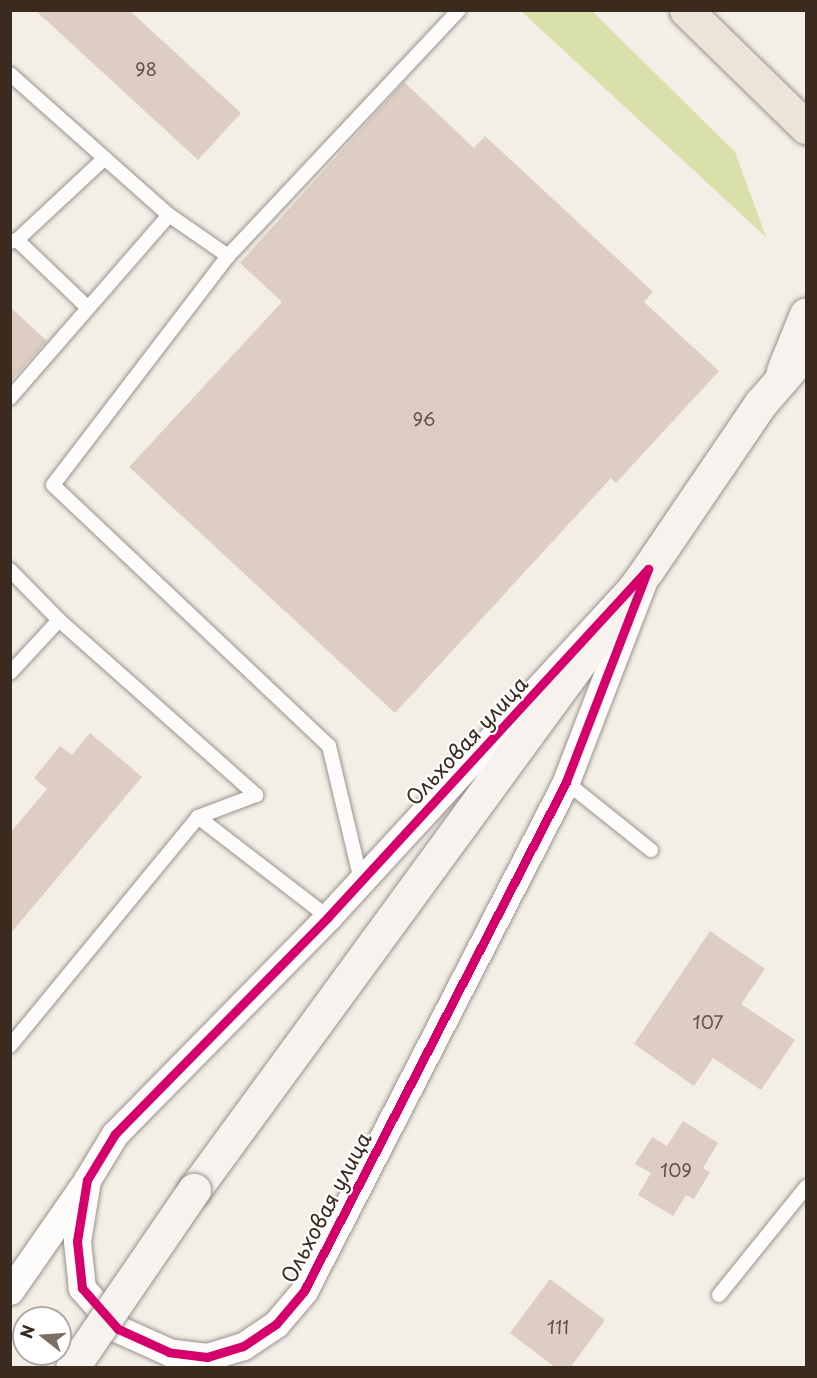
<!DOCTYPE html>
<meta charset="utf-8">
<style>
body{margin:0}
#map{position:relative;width:817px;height:1378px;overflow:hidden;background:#f3eee6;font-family:"Playpen Sans",sans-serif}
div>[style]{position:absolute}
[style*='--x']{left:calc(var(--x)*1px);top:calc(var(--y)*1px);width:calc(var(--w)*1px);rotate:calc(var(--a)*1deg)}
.green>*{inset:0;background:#dae0a9}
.building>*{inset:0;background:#decdc2}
.roads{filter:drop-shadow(0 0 2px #98938d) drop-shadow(0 0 2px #98938d)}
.lane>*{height:14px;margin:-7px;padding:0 7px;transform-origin:7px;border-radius:7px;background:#fdfcfb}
.street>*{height:27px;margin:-13.5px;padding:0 13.5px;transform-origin:13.5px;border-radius:13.5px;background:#fdfcfb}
.secondary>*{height:33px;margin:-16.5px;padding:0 16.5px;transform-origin:16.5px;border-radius:16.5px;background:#f6f3ee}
.primary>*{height:33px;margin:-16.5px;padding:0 16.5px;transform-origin:16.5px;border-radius:16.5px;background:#ece4d9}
.bridges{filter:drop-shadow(0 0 2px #98938d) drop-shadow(0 0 2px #98938d)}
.secondary-bridge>*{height:33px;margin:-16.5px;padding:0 16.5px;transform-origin:16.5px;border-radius:16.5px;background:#f6f3ee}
.cycleway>*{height:9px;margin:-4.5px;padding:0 4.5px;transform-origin:4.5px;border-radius:4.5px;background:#d6006c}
span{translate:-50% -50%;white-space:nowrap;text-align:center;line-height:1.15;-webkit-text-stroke:4.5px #fff;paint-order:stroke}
.number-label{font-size:18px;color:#645347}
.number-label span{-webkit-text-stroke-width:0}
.street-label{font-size:21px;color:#3b2a1e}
.frame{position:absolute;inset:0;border:12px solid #3b2a1e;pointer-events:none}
.north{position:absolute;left:12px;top:1306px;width:60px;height:60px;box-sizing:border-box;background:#fff;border:2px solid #b1aaa5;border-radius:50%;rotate:287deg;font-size:16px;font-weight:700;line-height:24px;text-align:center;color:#3b2a1e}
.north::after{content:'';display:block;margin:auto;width:21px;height:27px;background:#7b6f64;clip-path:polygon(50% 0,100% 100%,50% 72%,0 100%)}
</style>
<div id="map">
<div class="green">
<i style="clip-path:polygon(521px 11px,592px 11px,735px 152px,766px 237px)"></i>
</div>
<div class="building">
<i style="clip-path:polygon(35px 10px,129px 10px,241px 113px,198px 160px)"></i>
<i style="clip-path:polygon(404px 82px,474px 148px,485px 136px,653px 292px,644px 302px,719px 371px,616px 483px,611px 478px,395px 713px,129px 467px,282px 302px,240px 263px)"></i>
<i style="clip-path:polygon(10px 307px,47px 341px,10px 382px)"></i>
<i style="clip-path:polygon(90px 733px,142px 777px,10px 934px,10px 833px,47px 789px,34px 778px,60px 746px,72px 755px)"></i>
<i style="clip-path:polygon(710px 931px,765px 969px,741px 1004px,795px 1040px,761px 1090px,713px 1058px,694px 1086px,634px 1044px)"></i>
<i style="clip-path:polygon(683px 1121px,718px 1143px,703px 1168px,710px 1172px,694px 1199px,686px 1195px,673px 1216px,638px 1195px,651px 1173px,635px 1164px,652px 1137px,667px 1146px)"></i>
<i style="clip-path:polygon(550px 1279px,605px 1320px,570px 1368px,556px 1368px,510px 1333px)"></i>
</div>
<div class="roads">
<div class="lane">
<i style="--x:10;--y:74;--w:213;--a:41.6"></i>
<i style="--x:169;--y:215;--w:72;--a:34.8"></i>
<i style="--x:228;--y:256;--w:337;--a:-46.8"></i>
<i style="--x:17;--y:240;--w:120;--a:-43"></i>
<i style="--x:10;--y:242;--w:7;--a:-16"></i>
<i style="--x:17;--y:240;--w:95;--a:43.7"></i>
<i style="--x:228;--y:256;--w:288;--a:127.4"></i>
<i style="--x:53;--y:485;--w:380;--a:43.4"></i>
<i style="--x:329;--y:746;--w:138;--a:76.6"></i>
<i style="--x:10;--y:398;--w:242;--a:-49"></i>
<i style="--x:10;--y:570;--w:70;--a:45.6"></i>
<i style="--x:59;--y:620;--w:264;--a:41.6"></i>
<i style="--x:256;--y:795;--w:62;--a:159.2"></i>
<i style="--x:10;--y:673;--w:72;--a:-47.2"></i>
<i style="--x:566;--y:782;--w:109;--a:38.7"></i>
<i style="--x:10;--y:1046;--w:296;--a:-50.6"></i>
<i style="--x:198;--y:817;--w:164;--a:37.6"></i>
<i style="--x:719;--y:1295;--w:139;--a:-51.1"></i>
</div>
<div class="street">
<i style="--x:648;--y:569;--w:228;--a:111.1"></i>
<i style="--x:566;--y:782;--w:572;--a:117.24"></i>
<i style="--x:304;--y:1291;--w:43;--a:130.3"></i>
<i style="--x:276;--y:1324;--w:40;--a:146"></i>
<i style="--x:243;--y:1346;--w:38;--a:163"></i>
<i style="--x:207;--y:1357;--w:38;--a:-173"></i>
<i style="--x:169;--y:1352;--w:56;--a:-155.7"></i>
<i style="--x:118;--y:1329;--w:55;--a:-131.3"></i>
<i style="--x:82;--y:1288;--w:47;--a:-96.1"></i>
<i style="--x:77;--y:1241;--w:62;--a:-80.7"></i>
<i style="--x:87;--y:1180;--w:54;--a:-58.7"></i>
<i style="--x:115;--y:1134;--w:304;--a:-45.5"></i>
<i style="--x:328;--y:917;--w:473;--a:-47.4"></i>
<i style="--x:10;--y:1291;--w:128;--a:-55.2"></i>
</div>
<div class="secondary">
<i style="--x:783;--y:371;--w:61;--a:-68"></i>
<i style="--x:194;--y:1190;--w:769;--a:-53.83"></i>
<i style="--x:648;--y:569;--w:201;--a:-55.8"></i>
<i style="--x:761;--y:403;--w:69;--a:-49.1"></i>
</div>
<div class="primary">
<i style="--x:686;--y:10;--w:168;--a:44.3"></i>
</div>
</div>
<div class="bridges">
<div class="secondary-bridge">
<i style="--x:72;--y:1368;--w:216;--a:-55.6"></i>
</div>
</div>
<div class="cycleway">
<i style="--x:648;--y:569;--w:228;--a:111.1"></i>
<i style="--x:566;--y:782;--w:572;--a:117.24"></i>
<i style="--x:304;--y:1291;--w:43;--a:130.3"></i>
<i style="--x:276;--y:1324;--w:40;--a:146"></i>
<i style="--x:243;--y:1346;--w:38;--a:163"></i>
<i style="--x:207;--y:1357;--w:38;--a:-173"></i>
<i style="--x:169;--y:1352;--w:56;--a:-155.7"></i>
<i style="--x:118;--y:1329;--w:55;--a:-131.3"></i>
<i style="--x:82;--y:1288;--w:47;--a:-96.1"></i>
<i style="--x:77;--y:1241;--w:62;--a:-80.7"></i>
<i style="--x:87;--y:1180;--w:54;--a:-58.7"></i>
<i style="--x:115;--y:1134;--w:304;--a:-45.5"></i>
<i style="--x:328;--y:917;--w:473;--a:-47.4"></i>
</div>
<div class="number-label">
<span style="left:146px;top:69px">98</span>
<span style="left:424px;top:419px">96</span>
<span style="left:708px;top:1022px">107</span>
<span style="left:676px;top:1170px">109</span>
<span style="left:558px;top:1327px">111</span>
</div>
<div class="street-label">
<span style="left:466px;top:740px;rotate:-47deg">Ольховая улица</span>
<span style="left:325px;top:1207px;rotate:-62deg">Ольховая улица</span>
</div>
<div class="frame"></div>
<div class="north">N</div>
</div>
